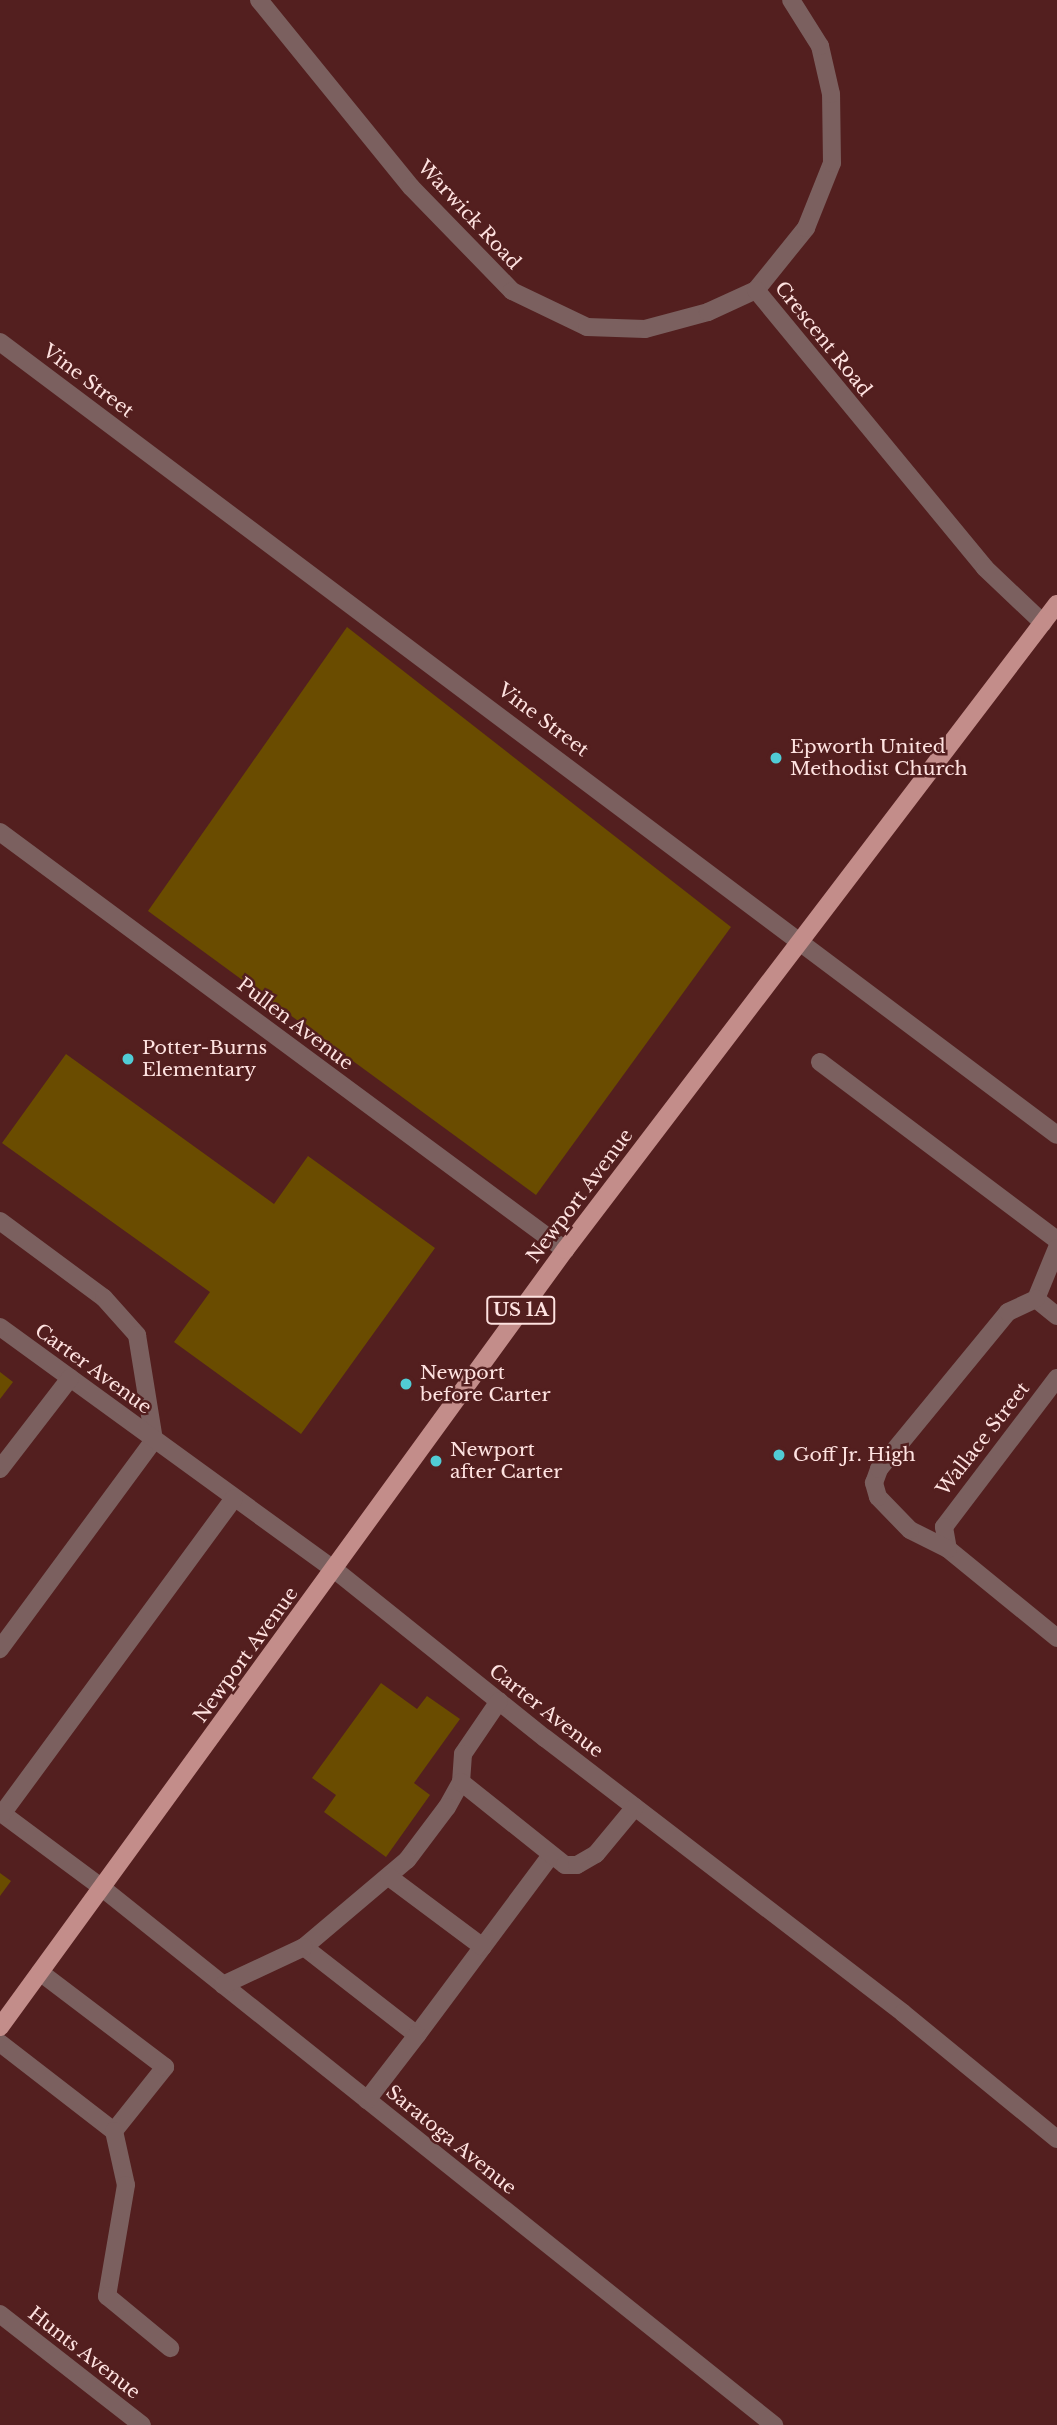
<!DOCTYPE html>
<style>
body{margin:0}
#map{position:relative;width:1057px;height:2425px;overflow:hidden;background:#531f1f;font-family:"Libre Baskerville",serif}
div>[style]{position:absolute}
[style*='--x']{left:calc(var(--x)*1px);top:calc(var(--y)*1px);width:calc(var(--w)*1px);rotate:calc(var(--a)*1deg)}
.building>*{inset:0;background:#6a4c00}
.minor>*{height:18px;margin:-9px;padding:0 9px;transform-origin:9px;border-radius:9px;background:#7b605f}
.major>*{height:18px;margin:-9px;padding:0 9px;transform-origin:9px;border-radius:9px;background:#c38d8a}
.dots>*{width:19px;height:19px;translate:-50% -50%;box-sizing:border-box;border:4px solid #531f1f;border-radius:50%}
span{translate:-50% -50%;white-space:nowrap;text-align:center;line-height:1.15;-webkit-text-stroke:5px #531f1f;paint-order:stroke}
.shield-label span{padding:2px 5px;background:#531f1f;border:2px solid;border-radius:5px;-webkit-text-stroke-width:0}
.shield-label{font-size:18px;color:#fee2e0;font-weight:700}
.street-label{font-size:19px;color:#fee2e0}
.poi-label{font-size:19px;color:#fee2e0}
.left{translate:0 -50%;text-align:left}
</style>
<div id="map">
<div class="building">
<i style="clip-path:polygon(347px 627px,731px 927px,536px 1195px,148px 911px)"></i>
<i style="clip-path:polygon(66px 1054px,274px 1204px,308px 1156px,435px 1248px,301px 1434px,174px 1342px,210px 1292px,2px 1143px)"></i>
<i style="clip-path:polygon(0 1372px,13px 1382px,0 1399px)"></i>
<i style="clip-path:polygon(381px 1683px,417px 1709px,427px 1696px,460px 1719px,414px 1783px,430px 1795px,386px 1857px,324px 1812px,336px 1795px,312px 1778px)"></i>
<i style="clip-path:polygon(0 1873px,11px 1881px,0 1896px)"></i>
</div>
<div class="minor">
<i style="--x:259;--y:0;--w:241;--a:50.9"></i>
<i style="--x:411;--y:187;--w:145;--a:45.8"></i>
<i style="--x:512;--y:291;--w:83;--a:25.6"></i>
<i style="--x:587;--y:327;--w:58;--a:2"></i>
<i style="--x:645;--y:329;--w:65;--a:-15.1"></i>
<i style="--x:708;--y:312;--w:53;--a:-24.6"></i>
<i style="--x:756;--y:290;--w:80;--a:-51.1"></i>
<i style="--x:806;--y:228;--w:70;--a:-68.2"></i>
<i style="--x:832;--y:163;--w:69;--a:-90.8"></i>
<i style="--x:831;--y:94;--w:49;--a:-102.9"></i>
<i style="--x:820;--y:46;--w:54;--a:-122.2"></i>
<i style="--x:756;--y:290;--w:360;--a:50.5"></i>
<i style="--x:985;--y:568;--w:80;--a:43.5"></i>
<i style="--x:0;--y:342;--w:1321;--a:36.88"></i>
<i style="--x:0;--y:832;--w:703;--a:36.49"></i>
<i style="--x:820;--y:1062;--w:296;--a:36.9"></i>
<i style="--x:0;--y:1221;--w:129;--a:36.5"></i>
<i style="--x:104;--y:1298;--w:50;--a:48.3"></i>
<i style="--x:137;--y:1335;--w:106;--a:80.8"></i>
<i style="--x:154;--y:1440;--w:260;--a:126.4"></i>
<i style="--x:1057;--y:1248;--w:55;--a:112.4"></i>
<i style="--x:1036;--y:1299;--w:27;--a:39"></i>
<i style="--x:0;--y:1327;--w:414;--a:36"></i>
<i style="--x:335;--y:1570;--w:269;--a:38.7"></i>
<i style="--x:545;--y:1738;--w:451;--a:37.5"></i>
<i style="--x:903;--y:2013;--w:199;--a:39.3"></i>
<i style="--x:1057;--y:1378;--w:187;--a:127.2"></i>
<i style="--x:944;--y:1527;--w:22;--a:80"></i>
<i style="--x:948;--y:1549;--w:141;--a:39.2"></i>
<i style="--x:0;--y:1469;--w:115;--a:-52.4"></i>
<i style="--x:948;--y:1549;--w:42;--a:-153.4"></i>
<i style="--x:910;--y:1530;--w:46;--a:-134.1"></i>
<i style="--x:878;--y:1497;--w:15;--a:-106"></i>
<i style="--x:874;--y:1483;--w:15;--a:-70"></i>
<i style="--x:879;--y:1469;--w:203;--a:-50.6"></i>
<i style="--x:1008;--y:1312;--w:31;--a:-25"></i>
<i style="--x:499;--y:1701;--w:64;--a:124.2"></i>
<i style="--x:463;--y:1754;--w:28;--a:94"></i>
<i style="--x:461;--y:1782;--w:29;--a:119"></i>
<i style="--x:447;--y:1807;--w:66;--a:127"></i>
<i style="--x:407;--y:1860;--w:135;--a:139.8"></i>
<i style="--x:304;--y:1947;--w:143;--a:37.9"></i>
<i style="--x:417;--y:2035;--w:224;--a:-53.3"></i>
<i style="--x:461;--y:1782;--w:133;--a:38.6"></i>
<i style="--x:565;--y:1865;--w:12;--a:0"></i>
<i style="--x:577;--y:1865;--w:22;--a:-30"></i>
<i style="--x:596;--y:1854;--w:61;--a:-50.3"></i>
<i style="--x:0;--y:1812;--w:126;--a:36.6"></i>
<i style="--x:101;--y:1887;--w:862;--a:38.64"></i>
<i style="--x:2;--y:1814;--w:392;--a:-53.7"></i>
<i style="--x:389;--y:1877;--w:117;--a:36.7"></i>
<i style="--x:223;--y:1985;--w:89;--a:-25.1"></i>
<i style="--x:0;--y:2043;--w:144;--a:37.7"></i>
<i style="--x:114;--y:2131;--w:82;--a:-51.4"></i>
<i style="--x:165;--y:2067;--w:157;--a:-142.8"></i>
<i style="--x:367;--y:2100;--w:82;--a:-52.4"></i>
<i style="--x:114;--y:2131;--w:55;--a:77.5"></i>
<i style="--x:126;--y:2185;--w:113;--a:99.7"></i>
<i style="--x:107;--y:2296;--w:82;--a:39.5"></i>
<i style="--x:0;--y:2314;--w:180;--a:38"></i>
</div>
<div class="major">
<i style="--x:0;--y:2027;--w:961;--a:-53.98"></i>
<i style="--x:565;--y:1250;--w:812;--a:-52.71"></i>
</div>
<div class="dots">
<i style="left:776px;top:758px;background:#51ccd5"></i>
<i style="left:128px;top:1059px;background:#51ccd5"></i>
<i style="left:406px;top:1384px;background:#51ccd5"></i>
<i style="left:779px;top:1455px;background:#51ccd5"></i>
<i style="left:436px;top:1461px;background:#51ccd5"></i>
</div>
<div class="shield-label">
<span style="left:521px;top:1310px">US 1A</span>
</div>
<div class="street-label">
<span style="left:469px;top:215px;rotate:47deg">Warwick Road</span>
<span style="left:823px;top:339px;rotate:51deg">Crescent Road</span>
<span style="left:88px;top:381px;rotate:37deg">Vine Street</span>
<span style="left:543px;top:720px;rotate:37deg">Vine Street</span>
<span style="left:295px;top:1024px;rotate:37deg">Pullen Avenue</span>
<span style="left:580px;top:1196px;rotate:-53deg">Newport Avenue</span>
<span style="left:93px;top:1369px;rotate:36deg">Carter Avenue</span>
<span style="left:983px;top:1439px;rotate:-52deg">Wallace Street</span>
<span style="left:246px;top:1655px;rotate:-54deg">Newport Avenue</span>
<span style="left:546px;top:1711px;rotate:38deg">Carter Avenue</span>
<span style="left:451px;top:2140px;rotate:39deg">Saratoga Avenue</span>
<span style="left:84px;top:2353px;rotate:38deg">Hunts Avenue</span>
</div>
<div class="poi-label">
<span class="left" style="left:790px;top:758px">Epworth United<br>Methodist Church</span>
<span class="left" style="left:142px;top:1059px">Potter-Burns<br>Elementary</span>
<span class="left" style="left:420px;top:1384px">Newport<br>before Carter</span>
<span class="left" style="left:450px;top:1461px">Newport<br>after Carter</span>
<span class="left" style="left:793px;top:1455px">Goff Jr. High</span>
</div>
</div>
